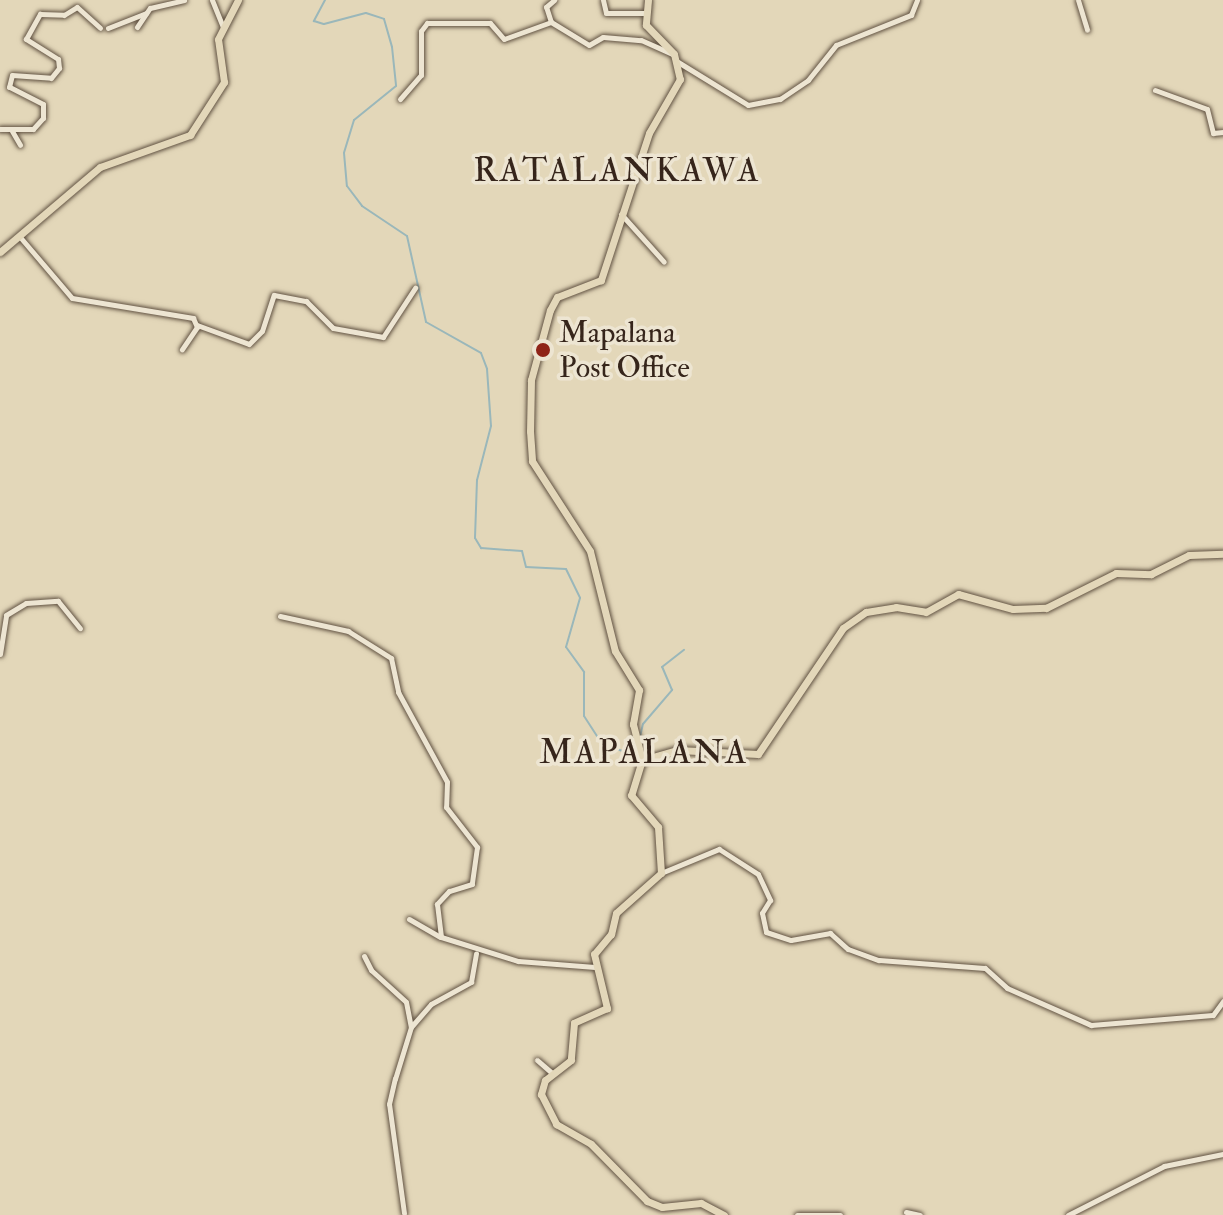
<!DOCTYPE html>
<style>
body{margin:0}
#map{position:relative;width:1223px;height:1215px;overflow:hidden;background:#e3d7b9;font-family:"IM FELL Double Pica",serif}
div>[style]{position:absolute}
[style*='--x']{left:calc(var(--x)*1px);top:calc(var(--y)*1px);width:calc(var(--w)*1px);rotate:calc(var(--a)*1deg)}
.stream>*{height:2px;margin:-1px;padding:0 1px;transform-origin:1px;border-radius:1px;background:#9ab7ba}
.roads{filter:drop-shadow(0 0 2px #615242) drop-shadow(0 0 2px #615242)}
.minor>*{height:5px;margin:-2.5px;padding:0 2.5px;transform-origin:2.5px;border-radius:2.5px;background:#ede5d2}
.major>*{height:7px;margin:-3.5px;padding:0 3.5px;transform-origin:3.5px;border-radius:3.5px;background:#e3d7b9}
.dots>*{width:22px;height:22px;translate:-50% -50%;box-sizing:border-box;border:4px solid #ede5d2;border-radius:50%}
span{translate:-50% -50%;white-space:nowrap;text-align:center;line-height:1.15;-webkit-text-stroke:7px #ede5d2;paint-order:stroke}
.poi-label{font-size:30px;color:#36251b}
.left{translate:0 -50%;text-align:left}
.quarter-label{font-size:34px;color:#36251b;letter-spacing:2px}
</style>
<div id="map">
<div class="stream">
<i style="--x:325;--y:0;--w:24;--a:118"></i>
<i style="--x:314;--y:21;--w:10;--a:17"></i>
<i style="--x:324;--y:24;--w:43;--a:-14.7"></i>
<i style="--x:366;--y:13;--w:19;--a:18"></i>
<i style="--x:384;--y:19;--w:29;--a:74"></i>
<i style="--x:392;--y:47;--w:39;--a:84"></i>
<i style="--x:396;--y:86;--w:54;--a:141"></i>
<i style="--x:354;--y:120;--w:34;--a:107"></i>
<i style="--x:344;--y:153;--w:33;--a:85"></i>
<i style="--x:347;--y:186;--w:25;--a:53"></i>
<i style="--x:362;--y:206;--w:54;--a:33.7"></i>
<i style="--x:407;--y:236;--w:88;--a:77.5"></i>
<i style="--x:426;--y:322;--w:63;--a:29.4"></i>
<i style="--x:481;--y:353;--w:17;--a:69"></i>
<i style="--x:487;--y:369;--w:57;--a:86"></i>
<i style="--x:491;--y:426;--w:56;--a:104.5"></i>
<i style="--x:477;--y:480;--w:58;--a:92"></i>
<i style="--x:475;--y:538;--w:12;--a:59"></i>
<i style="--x:481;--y:548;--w:41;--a:4.2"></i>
<i style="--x:522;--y:551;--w:16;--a:76"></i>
<i style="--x:526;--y:567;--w:40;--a:2.9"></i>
<i style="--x:566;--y:569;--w:32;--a:64"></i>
<i style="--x:580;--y:598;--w:51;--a:105.9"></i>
<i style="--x:566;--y:647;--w:31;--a:54"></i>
<i style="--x:584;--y:672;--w:44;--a:90"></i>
<i style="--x:584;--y:716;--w:33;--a:57"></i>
<i style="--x:602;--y:744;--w:24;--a:19"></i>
<i style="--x:625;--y:752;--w:13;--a:-29"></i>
<i style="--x:639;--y:741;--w:17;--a:-77"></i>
<i style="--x:643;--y:724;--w:45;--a:-49.5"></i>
<i style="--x:672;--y:690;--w:25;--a:-113"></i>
<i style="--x:662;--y:667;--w:28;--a:-38"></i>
</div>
<div class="roads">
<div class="minor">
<i style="--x:212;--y:0;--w:29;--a:68"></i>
<i style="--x:603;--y:0;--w:13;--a:77"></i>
<i style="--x:606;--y:13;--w:38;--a:0"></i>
<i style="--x:1078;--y:0;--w:31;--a:73"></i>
<i style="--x:551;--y:22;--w:16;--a:-108"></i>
<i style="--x:546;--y:7;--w:11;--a:-41"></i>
<i style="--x:137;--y:27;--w:23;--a:-56"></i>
<i style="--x:150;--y:8;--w:35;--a:-13"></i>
<i style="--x:108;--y:28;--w:41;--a:-21.5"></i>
<i style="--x:678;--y:62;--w:82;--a:31.6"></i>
<i style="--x:748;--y:105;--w:33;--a:-11"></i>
<i style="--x:780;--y:99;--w:34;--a:-34"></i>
<i style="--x:808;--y:80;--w:45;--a:-51.3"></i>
<i style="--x:836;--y:45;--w:81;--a:-21.8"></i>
<i style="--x:911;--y:15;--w:16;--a:-68"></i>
<i style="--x:1155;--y:90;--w:55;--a:20.1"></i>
<i style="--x:1207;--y:109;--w:25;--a:76"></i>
<i style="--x:1213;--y:133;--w:10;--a:-6"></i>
<i style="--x:400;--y:99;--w:32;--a:-49"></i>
<i style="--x:421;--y:75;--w:44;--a:-90"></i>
<i style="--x:421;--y:31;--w:10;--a:-53"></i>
<i style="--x:427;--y:23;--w:63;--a:0"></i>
<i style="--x:490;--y:23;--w:21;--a:49"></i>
<i style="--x:504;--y:39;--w:50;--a:-19.9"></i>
<i style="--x:551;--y:22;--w:44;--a:31.2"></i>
<i style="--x:589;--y:45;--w:16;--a:-30"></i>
<i style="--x:603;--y:37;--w:38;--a:5"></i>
<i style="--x:641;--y:40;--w:36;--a:24"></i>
<i style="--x:0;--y:129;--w:33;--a:0"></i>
<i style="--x:33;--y:129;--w:15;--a:-48"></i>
<i style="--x:43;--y:118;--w:14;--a:-90"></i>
<i style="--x:43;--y:104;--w:38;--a:-153"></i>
<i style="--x:9;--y:87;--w:12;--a:-76"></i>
<i style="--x:12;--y:75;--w:39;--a:4"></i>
<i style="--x:51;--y:78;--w:13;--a:-51"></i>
<i style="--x:59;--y:68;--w:9;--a:-96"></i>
<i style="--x:58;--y:59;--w:38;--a:-148"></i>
<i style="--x:26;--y:39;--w:29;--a:-61"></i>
<i style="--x:40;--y:14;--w:24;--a:2"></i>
<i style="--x:64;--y:15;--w:15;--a:-32"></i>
<i style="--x:77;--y:7;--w:31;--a:42"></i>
<i style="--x:12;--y:131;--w:16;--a:60"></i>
<i style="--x:621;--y:214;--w:64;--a:48.1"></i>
<i style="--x:20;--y:237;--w:80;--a:49.6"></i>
<i style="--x:72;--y:298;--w:123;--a:9.4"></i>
<i style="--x:193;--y:318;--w:10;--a:66"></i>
<i style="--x:197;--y:327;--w:27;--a:124"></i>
<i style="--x:197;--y:325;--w:55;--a:20.1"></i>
<i style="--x:249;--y:344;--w:18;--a:-45"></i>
<i style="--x:262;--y:331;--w:38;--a:-72"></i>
<i style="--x:274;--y:295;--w:33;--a:11"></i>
<i style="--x:306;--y:301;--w:38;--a:45"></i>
<i style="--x:333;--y:328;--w:51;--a:10.2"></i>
<i style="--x:383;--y:337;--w:59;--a:-56.9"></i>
<i style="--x:280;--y:616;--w:70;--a:12.4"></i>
<i style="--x:348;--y:631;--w:51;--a:32.1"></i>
<i style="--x:391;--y:658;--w:35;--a:78"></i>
<i style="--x:398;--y:692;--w:102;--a:61.4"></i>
<i style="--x:447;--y:782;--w:25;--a:92"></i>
<i style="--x:446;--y:807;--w:51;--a:52.2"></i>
<i style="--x:477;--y:847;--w:37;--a:98"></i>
<i style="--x:472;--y:884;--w:24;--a:163"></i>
<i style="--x:449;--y:891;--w:18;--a:133"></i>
<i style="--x:437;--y:904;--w:33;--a:83"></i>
<i style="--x:441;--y:937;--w:81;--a:17.3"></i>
<i style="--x:518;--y:961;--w:77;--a:4.5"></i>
<i style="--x:0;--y:654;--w:39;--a:-81"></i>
<i style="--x:6;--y:615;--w:23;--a:-31"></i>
<i style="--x:26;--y:603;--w:32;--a:-4"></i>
<i style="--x:58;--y:601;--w:35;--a:51"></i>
<i style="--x:661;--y:873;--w:63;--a:-22.5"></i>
<i style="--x:719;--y:849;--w:46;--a:32.7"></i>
<i style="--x:758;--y:874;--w:29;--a:65"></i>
<i style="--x:770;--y:900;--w:15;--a:122"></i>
<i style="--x:762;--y:913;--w:19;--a:78"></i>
<i style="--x:766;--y:932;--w:26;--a:18"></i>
<i style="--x:791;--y:940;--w:40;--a:-10"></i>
<i style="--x:830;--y:933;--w:24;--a:42"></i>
<i style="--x:848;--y:949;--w:33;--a:20"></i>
<i style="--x:879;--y:960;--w:106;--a:4.3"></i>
<i style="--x:985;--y:968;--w:30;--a:42"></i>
<i style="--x:1007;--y:988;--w:92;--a:23.8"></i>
<i style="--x:1091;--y:1025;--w:122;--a:-4.7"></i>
<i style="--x:1213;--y:1015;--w:17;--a:-54"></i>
<i style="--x:409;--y:919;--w:36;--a:30"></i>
<i style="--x:364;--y:956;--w:16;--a:63"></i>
<i style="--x:371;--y:970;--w:47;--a:42.4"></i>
<i style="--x:406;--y:1002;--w:25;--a:79"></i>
<i style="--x:537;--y:1060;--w:20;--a:41"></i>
<i style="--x:906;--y:1212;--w:14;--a:12"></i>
<i style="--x:404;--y:1213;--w:110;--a:-97.8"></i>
<i style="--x:389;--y:1104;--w:26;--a:-77"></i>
<i style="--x:395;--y:1079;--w:54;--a:-72.9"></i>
<i style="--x:411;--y:1027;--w:30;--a:-49"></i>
<i style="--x:431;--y:1004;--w:46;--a:-28.8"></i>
<i style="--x:471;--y:982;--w:29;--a:-80"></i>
<i style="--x:797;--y:1215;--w:43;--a:0"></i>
<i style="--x:1068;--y:1215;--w:108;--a:-27"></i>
<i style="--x:1164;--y:1166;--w:60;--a:-11.5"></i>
</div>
<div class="major">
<i style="--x:648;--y:0;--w:25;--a:95"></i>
<i style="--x:646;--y:25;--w:40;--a:46"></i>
<i style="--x:674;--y:54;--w:26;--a:77"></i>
<i style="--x:680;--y:79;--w:62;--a:119.9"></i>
<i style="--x:649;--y:133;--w:155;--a:108.1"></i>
<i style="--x:601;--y:280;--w:47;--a:158.9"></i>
<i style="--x:557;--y:297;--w:15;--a:118"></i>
<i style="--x:550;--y:310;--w:73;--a:105.2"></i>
<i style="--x:531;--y:380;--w:51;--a:91.1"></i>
<i style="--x:530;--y:431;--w:30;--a:86"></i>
<i style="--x:532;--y:461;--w:107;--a:57.2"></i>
<i style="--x:590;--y:551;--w:103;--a:76"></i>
<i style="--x:615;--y:651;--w:46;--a:58.4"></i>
<i style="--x:639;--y:690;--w:35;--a:100"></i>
<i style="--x:633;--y:724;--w:37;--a:76"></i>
<i style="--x:642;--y:760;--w:37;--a:107"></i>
<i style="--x:631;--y:795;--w:42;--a:49.8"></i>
<i style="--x:658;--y:827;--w:46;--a:86.3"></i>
<i style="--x:661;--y:873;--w:60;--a:138.4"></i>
<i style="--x:616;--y:913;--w:22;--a:103"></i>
<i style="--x:611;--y:934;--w:26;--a:130"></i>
<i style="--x:594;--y:954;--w:56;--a:76.5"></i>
<i style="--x:607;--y:1008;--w:36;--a:156"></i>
<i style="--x:574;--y:1023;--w:37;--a:95"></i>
<i style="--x:571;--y:1060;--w:33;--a:142"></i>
<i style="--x:545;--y:1080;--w:15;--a:106"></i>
<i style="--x:541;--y:1094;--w:34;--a:63"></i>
<i style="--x:556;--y:1124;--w:40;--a:29.7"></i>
<i style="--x:591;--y:1144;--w:80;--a:45.5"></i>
<i style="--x:647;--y:1201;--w:16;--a:22"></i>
<i style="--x:662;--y:1207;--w:39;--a:-6"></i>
<i style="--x:701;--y:1203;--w:26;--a:28"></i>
<i style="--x:0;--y:252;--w:131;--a:-40.4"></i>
<i style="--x:100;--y:167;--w:96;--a:-19.6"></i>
<i style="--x:190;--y:135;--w:63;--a:-57.3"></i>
<i style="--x:224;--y:82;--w:43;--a:-97.9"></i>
<i style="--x:218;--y:39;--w:44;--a:-62.9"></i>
<i style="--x:642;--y:760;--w:37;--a:-16"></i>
<i style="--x:678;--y:750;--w:80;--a:2.9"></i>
<i style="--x:758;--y:754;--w:152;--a:-56"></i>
<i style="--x:843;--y:628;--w:28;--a:-35"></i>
<i style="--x:866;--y:612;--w:30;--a:-9"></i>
<i style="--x:896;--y:607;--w:30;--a:9"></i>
<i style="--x:926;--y:612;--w:37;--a:-29"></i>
<i style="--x:958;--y:594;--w:57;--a:15.3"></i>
<i style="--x:1013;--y:609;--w:33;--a:-2"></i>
<i style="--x:1046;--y:608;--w:78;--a:-26.6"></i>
<i style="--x:1116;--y:573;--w:35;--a:2"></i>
<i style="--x:1151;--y:574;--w:42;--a:-26.6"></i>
<i style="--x:1189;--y:555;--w:34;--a:-2"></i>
</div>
</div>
<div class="dots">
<i style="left:543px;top:350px;background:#8f2418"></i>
</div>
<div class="poi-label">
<span class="left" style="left:559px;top:350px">Mapalana<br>Post Office</span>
</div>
<div class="quarter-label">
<span style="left:617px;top:171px">RATALANKAWA</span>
<span style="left:644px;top:753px">MAPALANA</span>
</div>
</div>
